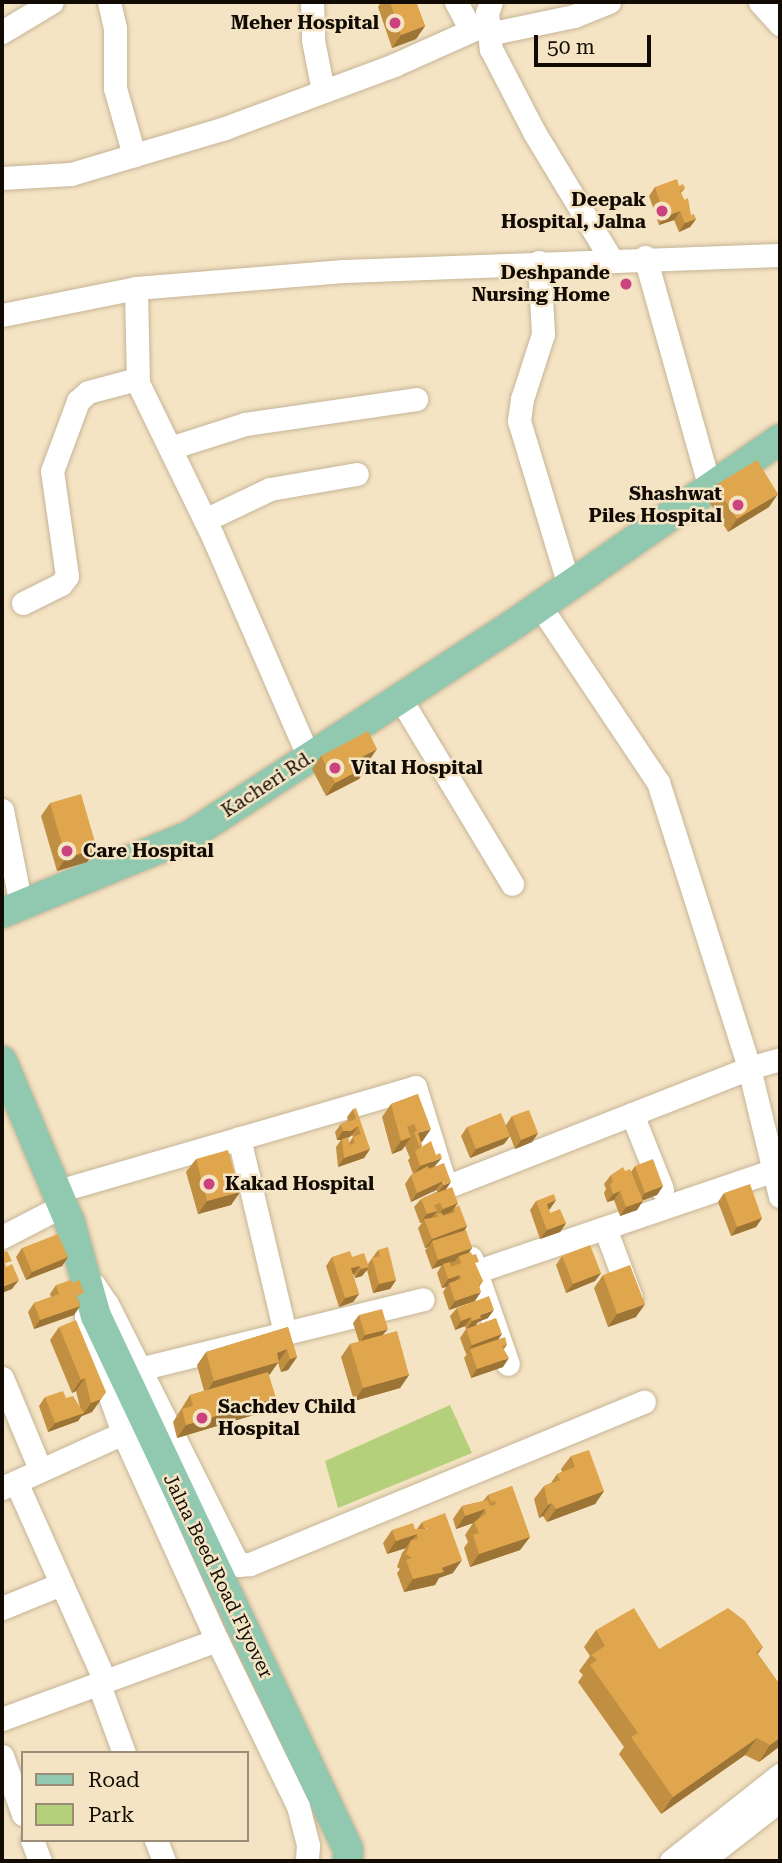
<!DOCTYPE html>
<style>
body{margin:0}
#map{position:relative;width:782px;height:1863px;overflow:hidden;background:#f5e4c4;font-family:"Roboto Serif",serif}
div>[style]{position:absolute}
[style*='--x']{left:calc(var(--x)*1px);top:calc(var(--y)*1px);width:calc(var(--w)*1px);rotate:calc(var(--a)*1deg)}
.green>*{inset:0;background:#b5d07a}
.roads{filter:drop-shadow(0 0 2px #c5b596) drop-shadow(0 0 2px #c5b596)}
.minor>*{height:23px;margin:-11.5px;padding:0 11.5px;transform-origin:11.5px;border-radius:11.5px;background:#fff}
.major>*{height:30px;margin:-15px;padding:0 15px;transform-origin:15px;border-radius:15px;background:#91c8b0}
.wall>*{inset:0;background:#c08f42}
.shaded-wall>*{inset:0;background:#9c7436}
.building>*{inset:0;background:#dfa64d}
.dots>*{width:19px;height:19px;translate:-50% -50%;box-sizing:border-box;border:4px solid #f5e4c4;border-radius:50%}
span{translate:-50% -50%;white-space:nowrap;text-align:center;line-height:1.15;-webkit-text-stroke:5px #f5e4c4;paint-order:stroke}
.poi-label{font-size:19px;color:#110b03;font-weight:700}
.right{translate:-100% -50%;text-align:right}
.left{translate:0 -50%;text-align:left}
.street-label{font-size:19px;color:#110b03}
.frame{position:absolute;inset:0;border:4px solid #110b03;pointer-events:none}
.legend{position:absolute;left:21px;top:1751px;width:228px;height:91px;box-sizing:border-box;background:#f5e4c4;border:2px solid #9a8d77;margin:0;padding:9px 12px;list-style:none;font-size:21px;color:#110b03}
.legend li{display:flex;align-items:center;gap:14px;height:35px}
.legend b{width:35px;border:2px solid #9a8d77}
.scale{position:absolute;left:534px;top:35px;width:117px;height:32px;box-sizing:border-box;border:4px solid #110b03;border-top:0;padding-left:9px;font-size:21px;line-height:24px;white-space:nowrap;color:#110b03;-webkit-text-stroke:5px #f5e4c4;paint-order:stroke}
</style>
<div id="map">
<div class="green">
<i style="clip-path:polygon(450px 1405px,472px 1453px,338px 1508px,325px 1461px)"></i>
</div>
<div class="roads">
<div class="minor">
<i style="--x:109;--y:2;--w:27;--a:77"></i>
<i style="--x:115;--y:28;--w:60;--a:90"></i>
<i style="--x:115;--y:88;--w:70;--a:74.2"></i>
<i style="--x:312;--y:2;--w:38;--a:88"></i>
<i style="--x:313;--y:40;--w:52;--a:78.9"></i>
<i style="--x:456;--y:2;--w:32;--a:62"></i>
<i style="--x:491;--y:2;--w:12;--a:110"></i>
<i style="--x:487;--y:13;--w:36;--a:84"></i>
<i style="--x:491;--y:49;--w:93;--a:62.6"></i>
<i style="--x:534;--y:132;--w:149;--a:58.8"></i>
<i style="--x:760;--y:2;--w:30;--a:48"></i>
<i style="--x:2;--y:32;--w:58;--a:-31"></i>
<i style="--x:488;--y:34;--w:88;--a:-11.8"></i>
<i style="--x:574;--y:16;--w:38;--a:-22"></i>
<i style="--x:2;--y:178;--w:69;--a:-3.3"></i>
<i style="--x:71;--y:174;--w:161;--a:-16.6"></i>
<i style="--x:225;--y:128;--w:180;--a:-20.4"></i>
<i style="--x:394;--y:65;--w:103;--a:-24.1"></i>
<i style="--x:645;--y:257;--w:241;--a:74.3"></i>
<i style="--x:539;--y:262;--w:72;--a:86.8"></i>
<i style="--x:543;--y:334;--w:68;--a:107.9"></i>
<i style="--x:522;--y:399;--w:22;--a:98"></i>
<i style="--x:519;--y:421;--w:172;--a:73.1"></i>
<i style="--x:136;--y:288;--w:95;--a:88.8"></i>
<i style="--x:138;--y:383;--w:171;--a:64"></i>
<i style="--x:213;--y:537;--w:241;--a:66.5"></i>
<i style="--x:2;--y:315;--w:137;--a:-11.4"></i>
<i style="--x:136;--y:288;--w:208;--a:-4.7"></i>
<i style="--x:343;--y:271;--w:437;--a:-2.1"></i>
<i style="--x:170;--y:448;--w:79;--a:-17.7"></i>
<i style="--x:245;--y:424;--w:173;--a:-8.3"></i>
<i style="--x:205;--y:520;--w:72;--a:-25.5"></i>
<i style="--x:270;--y:489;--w:88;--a:-9.8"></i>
<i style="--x:23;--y:603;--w:42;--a:-26.6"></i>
<i style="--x:61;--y:584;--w:10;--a:-53"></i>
<i style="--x:67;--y:576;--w:106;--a:-98.1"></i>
<i style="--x:52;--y:471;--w:75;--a:-69.6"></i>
<i style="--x:78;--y:401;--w:13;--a:-42"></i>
<i style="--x:88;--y:392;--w:51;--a:-14.9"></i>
<i style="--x:540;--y:606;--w:212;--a:56.2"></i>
<i style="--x:658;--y:782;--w:300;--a:72.3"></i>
<i style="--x:749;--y:1068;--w:132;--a:76.4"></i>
<i style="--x:400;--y:698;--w:217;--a:58.9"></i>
<i style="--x:2;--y:810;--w:97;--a:78.7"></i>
<i style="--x:632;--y:1114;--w:81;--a:68.2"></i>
<i style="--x:239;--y:1138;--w:200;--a:76.7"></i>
<i style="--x:58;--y:1191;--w:372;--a:-16.2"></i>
<i style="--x:415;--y:1087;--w:105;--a:72.8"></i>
<i style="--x:446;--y:1187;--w:326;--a:-21.4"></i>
<i style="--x:749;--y:1068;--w:32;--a:-16"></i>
<i style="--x:605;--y:1228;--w:75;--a:69.6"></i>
<i style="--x:2;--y:1237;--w:70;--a:-27.3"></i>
<i style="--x:471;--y:1258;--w:112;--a:70.8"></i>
<i style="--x:475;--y:1272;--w:316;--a:-18.8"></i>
<i style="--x:94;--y:1285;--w:23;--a:56"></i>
<i style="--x:107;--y:1304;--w:292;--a:63.3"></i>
<i style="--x:238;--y:1565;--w:12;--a:-5"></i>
<i style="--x:250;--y:1564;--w:426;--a:-22.4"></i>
<i style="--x:86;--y:1299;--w:30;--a:90"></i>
<i style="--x:86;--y:1329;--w:110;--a:70.4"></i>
<i style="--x:123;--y:1433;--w:227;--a:65.6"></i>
<i style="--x:139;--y:1369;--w:292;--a:-13.8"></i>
<i style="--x:2;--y:1378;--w:99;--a:67.3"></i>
<i style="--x:16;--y:1482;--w:216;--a:65.9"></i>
<i style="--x:2;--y:1488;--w:133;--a:-24.4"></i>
<i style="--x:2;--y:1608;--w:64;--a:-22.1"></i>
<i style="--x:98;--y:1682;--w:76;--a:69.9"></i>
<i style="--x:2;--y:1719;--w:229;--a:-20.2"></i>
<i style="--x:217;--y:1640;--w:185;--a:64"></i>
<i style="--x:298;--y:1806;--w:40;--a:75.6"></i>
<i style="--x:308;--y:1845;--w:16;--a:94"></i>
<i style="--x:2;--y:1756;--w:62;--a:70.1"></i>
<i style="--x:32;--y:1840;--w:22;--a:69"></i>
<i style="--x:156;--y:1840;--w:22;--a:69"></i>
<i style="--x:671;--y:1861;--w:139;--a:-38.3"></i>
<i style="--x:702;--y:1861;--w:99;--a:-38"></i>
</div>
<div class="major">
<i style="--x:2;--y:913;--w:202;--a:-22.4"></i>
<i style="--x:189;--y:836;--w:392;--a:-33.1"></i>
<i style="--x:517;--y:622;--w:320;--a:-34.8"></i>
<i style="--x:2;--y:1061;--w:176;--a:67.2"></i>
<i style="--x:70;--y:1223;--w:97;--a:74.4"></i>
<i style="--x:96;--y:1316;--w:590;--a:64.7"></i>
<i style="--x:348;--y:1849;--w:12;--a:90"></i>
</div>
</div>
<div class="wall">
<i style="clip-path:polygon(381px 2px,416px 2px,425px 26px,416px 39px,392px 48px,378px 7px)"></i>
<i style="clip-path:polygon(679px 186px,685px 188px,681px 193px,691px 215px,696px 219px,690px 227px,679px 232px,674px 220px,659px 225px,649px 196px,655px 187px)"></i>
<i style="clip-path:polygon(716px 485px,769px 507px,728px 532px,707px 498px)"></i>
<i style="clip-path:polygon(321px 756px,368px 762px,367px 763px,368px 766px,359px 779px,326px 796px,312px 769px)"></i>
<i style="clip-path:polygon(50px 803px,97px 849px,87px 862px,57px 871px,41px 816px)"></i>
<i style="clip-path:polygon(418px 1094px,422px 1142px,421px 1142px,422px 1145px,420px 1148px,435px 1166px,446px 1189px,458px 1203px,455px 1207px,467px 1226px,465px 1230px,472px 1248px,469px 1252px,483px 1281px,479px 1287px,475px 1301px,449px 1310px,443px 1292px,447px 1286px,442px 1288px,437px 1273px,442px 1265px,432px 1269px,425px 1250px,428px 1247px,425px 1248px,418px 1228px,422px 1223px,420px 1223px,414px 1207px,421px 1199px,437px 1192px,436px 1190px,411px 1202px,405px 1184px,411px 1175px,413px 1174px,408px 1160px,410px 1158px,405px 1146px,402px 1150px,392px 1154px,382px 1117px,391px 1104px)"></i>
<i style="clip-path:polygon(evenodd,353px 1109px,370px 1149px,364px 1158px,338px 1167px,336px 1147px,341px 1140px,337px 1140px,335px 1132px,341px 1124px,348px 1121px,347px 1117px,353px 1109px,352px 1135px,353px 1137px,349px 1143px,348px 1138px,352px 1135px)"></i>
<i style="clip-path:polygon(512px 1116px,538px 1133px,532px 1142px,515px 1149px,510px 1136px,504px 1144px,470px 1158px,461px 1136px,467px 1127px,506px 1125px)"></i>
<i style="clip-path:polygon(196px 1159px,240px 1192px,231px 1205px,198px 1214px,186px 1172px)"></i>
<i style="clip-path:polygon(635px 1166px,663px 1186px,657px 1195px,643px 1200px,637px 1210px,620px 1216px,614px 1200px,607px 1202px,604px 1193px,606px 1189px,604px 1184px,611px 1175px,625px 1171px,631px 1172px)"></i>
<i style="clip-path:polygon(724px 1193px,762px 1218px,756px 1227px,731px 1236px,718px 1202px)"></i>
<i style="clip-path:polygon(556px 1200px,549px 1209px,550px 1213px,566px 1223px,560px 1232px,540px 1239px,530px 1210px,536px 1201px)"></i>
<i style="clip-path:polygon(22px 1248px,68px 1257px,62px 1266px,26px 1280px,16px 1257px)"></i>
<i style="clip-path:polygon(378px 1250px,396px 1280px,390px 1289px,373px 1293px,367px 1270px,362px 1276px,355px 1278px,354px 1274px,353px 1275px,359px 1294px,353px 1302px,339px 1307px,326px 1266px,332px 1257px,352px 1257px,368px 1264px)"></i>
<i style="clip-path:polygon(562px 1256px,601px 1273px,595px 1281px,566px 1293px,556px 1265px)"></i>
<i style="clip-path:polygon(603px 1275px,636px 1317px,608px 1327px,594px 1288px)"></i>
<i style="clip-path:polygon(56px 1285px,79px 1301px,80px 1306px,74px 1315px,34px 1329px,28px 1312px,34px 1303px,51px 1297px,50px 1294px)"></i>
<i style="clip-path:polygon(457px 1308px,488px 1318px,478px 1322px,476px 1325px,502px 1334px,498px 1339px,507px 1345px,504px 1349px,503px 1367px,471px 1378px,464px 1358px,467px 1354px,466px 1354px,460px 1338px,466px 1329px,465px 1326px,455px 1330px,450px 1316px)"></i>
<i style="clip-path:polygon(359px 1315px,383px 1335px,409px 1375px,400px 1388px,354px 1401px,341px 1357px,350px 1344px,359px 1342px,353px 1323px)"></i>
<i style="clip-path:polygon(59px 1327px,106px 1392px,92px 1412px,82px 1416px,82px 1415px,78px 1421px,48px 1432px,39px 1406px,45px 1397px,66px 1398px,80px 1407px,76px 1391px,72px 1393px,50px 1340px)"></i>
<i style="clip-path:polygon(288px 1327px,297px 1357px,288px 1370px,281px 1372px,278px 1363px,270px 1374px,269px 1375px,267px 1411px,177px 1438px,173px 1422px,190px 1395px,204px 1391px,197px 1365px,206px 1352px)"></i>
<i style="clip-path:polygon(571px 1456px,604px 1491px,595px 1504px,547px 1522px,543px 1516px,539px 1518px,534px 1499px,544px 1486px,551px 1483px,557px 1474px,562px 1472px,561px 1469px)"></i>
<i style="clip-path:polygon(512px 1486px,530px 1537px,520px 1550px,470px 1567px,464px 1548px,468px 1542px,465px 1535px,473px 1523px,456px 1529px,453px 1519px,462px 1506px,483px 1501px,488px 1495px)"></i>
<i style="clip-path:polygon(422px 1522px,453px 1573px,439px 1578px,435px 1585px,404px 1592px,397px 1573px,400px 1569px,397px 1567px,402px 1553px,406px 1548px,387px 1554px,383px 1543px,392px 1530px,417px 1529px)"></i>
<i style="clip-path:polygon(596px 1630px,659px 1649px,763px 1647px,758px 1654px,780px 1685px,780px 1746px,759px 1762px,745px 1755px,661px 1814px,619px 1754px,624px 1747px,578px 1682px,583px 1675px,579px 1671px,590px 1656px,584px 1647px)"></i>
</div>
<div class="shaded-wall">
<i style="clip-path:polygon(425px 26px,416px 39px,392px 48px,401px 35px)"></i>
<i style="clip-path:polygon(680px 211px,674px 220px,659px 225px,665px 217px)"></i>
<i style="clip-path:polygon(696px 219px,690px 227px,679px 232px,685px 223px)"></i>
<i style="clip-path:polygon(778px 494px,769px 507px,728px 532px,737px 519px)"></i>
<i style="clip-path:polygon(377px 749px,368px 762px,354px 769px,363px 756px)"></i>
<i style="clip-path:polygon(368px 766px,359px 779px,326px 796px,335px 783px)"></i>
<i style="clip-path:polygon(97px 849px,87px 862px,57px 871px,66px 858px)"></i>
<i style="clip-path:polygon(358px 1126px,352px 1135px,345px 1140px,337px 1140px,343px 1131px)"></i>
<i style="clip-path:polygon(431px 1129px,422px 1142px,418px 1143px,418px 1133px)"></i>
<i style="clip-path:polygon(538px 1133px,532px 1142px,515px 1149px,521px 1140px)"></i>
<i style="clip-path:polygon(510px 1136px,504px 1144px,470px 1158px,476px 1149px)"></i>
<i style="clip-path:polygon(411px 1137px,402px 1150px,392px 1154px,401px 1141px)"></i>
<i style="clip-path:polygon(370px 1149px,364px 1158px,338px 1167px,344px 1158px)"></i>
<i style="clip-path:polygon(442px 1158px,435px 1166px,414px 1174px,420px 1166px)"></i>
<i style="clip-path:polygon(443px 1181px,436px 1190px,411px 1202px,417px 1193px)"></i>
<i style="clip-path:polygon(451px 1182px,445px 1191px,437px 1193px,444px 1185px)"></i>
<i style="clip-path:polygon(663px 1186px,657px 1195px,639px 1202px,645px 1193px)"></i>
<i style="clip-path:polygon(620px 1191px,614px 1200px,607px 1202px,613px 1194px)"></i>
<i style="clip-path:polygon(240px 1192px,231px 1205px,198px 1214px,207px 1201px)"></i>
<i style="clip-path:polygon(556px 1200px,550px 1209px,540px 1212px,547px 1204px)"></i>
<i style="clip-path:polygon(643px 1201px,637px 1210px,620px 1216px,626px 1207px)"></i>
<i style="clip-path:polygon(458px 1203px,451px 1212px,438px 1217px,438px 1216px,443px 1209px)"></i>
<i style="clip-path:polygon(437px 1211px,430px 1220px,424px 1219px,420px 1223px,427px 1214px)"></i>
<i style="clip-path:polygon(762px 1218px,756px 1227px,731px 1236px,737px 1227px)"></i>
<i style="clip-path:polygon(566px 1223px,560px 1232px,540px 1239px,547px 1230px)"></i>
<i style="clip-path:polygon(467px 1226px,461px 1235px,432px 1241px,428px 1247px,425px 1248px,432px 1239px)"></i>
<i style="clip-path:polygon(472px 1248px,466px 1257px,459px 1256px,455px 1261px,432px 1269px,438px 1260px)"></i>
<i style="clip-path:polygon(68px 1257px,62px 1266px,26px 1280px,32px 1272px)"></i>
<i style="clip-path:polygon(360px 1266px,354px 1274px,345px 1277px,351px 1268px)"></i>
<i style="clip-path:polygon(369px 1267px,362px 1276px,355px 1278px,361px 1269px)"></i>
<i style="clip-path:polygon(601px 1273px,595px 1281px,566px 1293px,573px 1284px)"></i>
<i style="clip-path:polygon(460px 1275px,454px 1284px,449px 1283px,447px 1287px,442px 1288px,448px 1279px)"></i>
<i style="clip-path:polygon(19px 1280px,12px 1289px,2px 1293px,2px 1287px)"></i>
<i style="clip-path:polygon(396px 1280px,390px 1289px,373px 1293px,379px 1284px)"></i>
<i style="clip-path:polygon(481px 1292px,475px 1301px,449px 1310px,455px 1301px)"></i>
<i style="clip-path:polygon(359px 1294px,353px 1302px,339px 1307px,345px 1298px)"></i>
<i style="clip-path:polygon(645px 1304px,636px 1317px,608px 1327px,617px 1314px)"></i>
<i style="clip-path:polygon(80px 1306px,74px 1315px,34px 1329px,40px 1320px)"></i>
<i style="clip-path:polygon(494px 1310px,488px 1318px,478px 1322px,475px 1326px,466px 1330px,472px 1321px,480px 1315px)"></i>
<i style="clip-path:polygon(471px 1317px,465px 1326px,455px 1330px,461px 1321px)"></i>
<i style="clip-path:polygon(388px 1329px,381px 1337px,359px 1344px,365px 1335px)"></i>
<i style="clip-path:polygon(502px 1334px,496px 1343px,470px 1349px,466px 1354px,472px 1345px)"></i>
<i style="clip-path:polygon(287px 1349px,270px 1374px,205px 1394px,214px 1381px,277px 1353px)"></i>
<i style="clip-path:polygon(297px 1357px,288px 1370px,281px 1372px,290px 1359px)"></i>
<i style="clip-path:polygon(509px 1358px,503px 1367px,471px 1378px,477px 1369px)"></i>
<i style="clip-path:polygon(409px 1375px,400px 1388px,354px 1401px,363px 1388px)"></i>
<i style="clip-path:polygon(85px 1378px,76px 1391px,72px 1393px,81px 1380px)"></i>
<i style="clip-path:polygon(276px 1398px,267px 1411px,177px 1438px,186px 1425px)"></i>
<i style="clip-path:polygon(101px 1399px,92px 1412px,82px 1416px,91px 1403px)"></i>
<i style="clip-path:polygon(84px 1413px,78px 1421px,48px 1432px,55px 1423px)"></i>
<i style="clip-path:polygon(604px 1491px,595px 1504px,547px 1522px,556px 1509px)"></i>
<i style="clip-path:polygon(552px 1503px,543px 1516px,539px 1518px,548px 1505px)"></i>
<i style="clip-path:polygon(485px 1509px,476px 1522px,456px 1529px,465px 1516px)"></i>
<i style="clip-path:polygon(417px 1534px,409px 1545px,411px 1540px,406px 1548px,387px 1554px,396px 1541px)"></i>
<i style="clip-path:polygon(530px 1537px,520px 1550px,470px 1567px,479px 1554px)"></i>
<i style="clip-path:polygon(462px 1560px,453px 1573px,439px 1578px,435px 1585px,404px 1592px,413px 1579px)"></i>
<i style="clip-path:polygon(757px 1738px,745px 1755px,661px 1814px,673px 1797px)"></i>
<i style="clip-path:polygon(780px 1738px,780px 1746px,759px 1762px,770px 1745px)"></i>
</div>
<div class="building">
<i style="clip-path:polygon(390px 2px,416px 2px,425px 26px,401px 35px)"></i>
<i style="clip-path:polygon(677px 179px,679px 186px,683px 184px,685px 188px,680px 191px,684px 200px,688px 198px,691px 215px,694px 214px,696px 219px,685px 223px,680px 211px,665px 217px,655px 187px)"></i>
<i style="clip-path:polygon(757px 460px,778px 494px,737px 519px,716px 485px)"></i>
<i style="clip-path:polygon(368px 731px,377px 749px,363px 756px,368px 766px,335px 783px,321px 756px)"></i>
<i style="clip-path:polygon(81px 794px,97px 849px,66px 858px,50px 803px)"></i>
<i style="clip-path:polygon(418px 1094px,431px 1129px,418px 1133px,422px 1145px,419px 1146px,414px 1132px,417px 1131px,414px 1124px,407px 1127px,411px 1137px,401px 1141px,391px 1104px)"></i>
<i style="clip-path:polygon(356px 1108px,370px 1149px,344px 1158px,342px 1139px,348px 1137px,350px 1145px,355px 1143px,353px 1137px,361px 1134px,358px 1126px,351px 1131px,343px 1131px,341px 1124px,356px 1119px,353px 1109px)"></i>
<i style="clip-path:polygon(529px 1110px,538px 1133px,521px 1140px,512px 1116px)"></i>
<i style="clip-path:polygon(501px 1113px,510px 1136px,476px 1149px,467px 1127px)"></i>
<i style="clip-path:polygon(431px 1141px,436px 1155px,440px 1153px,442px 1158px,420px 1166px,415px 1151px)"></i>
<i style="clip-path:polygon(228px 1150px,240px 1192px,207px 1201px,196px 1159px)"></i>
<i style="clip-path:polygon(653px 1159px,663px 1186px,645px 1193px,635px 1166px)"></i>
<i style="clip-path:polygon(444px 1163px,451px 1182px,444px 1185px,443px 1181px,417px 1193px,411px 1175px,428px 1166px,429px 1169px)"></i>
<i style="clip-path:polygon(623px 1167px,625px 1171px,630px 1169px,643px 1201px,626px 1207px,620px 1191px,613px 1194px,610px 1184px,613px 1182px,611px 1175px)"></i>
<i style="clip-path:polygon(750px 1184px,762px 1218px,737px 1227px,724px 1193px)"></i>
<i style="clip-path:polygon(452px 1187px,458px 1203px,443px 1209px,440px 1203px,434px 1205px,437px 1211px,427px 1214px,421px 1199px)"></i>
<i style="clip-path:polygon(554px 1194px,556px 1200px,547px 1204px,550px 1213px,560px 1209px,566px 1223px,547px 1230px,536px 1201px)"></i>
<i style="clip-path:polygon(459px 1205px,467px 1226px,432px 1239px,424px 1219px,438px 1217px,437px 1214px,442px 1213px,443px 1216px,455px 1212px,454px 1208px)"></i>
<i style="clip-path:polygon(466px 1230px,472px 1248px,438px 1260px,432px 1241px)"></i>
<i style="clip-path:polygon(58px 1234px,68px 1257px,32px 1272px,22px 1248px)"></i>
<i style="clip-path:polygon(590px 1245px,601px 1273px,573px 1284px,562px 1256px)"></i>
<i style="clip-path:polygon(388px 1247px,396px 1280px,379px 1284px,372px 1258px,380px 1256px,378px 1250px)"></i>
<i style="clip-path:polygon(7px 1251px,12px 1261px,5px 1263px,6px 1267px,12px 1264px,19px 1280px,2px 1287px,2px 1253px)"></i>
<i style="clip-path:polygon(350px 1251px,352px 1257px,364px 1253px,369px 1267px,361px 1269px,360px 1266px,351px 1268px,359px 1294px,345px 1298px,332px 1257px)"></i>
<i style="clip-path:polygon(471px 1252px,472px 1255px,476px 1254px,479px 1262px,475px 1263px,483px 1281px,479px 1285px,481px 1292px,455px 1301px,449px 1283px,461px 1279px,460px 1275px,448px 1279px,443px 1264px,450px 1262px,451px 1267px,461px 1263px,459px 1256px)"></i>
<i style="clip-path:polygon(630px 1265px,645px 1304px,617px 1314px,603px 1275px)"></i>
<i style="clip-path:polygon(71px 1280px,72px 1283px,79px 1280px,84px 1293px,77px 1296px,80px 1306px,40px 1320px,34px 1303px,59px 1294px,56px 1285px)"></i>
<i style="clip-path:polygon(489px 1296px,494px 1310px,480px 1315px,481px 1318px,472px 1321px,471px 1317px,461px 1321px,457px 1308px)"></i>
<i style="clip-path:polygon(382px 1309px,388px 1329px,365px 1335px,359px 1315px)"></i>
<i style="clip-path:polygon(496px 1318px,502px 1334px,472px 1345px,466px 1329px)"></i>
<i style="clip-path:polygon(76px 1320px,106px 1392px,101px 1399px,91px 1403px,85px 1378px,81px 1380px,59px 1327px)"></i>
<i style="clip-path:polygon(288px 1327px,297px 1357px,290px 1359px,287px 1349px,277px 1353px,279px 1362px,214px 1381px,206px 1352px)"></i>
<i style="clip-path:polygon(397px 1331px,409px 1375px,363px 1388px,350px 1344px)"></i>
<i style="clip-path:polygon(505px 1337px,507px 1345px,502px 1346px,509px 1358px,477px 1369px,470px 1349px)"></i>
<i style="clip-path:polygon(268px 1372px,276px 1398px,186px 1425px,182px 1409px,193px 1406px,190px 1395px)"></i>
<i style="clip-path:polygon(63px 1391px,66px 1398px,73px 1396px,84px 1413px,55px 1423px,45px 1397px)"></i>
<i style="clip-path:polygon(589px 1450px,604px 1491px,556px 1509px,552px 1503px,548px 1505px,544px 1486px,560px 1480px,557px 1474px,575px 1467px,571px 1456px)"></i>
<i style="clip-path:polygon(512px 1486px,530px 1537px,479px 1554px,473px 1535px,479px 1533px,474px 1522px,486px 1514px,485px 1509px,465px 1516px,462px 1506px,488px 1500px,490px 1506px,496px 1504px,495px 1501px,491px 1502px,488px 1495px)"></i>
<i style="clip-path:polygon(445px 1513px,462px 1560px,442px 1568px,444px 1572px,413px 1579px,406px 1560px,412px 1558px,406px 1554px,411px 1540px,418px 1539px,417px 1534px,396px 1541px,392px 1530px,413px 1523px,415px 1529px,429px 1529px,424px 1528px,422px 1522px)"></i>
<i style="clip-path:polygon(634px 1608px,659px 1649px,728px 1608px,745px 1621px,763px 1647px,756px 1652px,780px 1685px,780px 1738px,770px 1745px,757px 1738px,673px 1797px,631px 1737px,638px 1733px,590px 1665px,597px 1660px,591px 1655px,605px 1646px,596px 1630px)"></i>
</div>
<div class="dots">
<i style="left:395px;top:23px;background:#ca427e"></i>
<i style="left:662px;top:211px;background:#ca427e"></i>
<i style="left:626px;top:284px;background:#ca427e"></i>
<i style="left:738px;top:505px;background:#ca427e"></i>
<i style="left:335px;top:768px;background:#ca427e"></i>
<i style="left:67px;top:851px;background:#ca427e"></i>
<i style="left:209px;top:1184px;background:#ca427e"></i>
<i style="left:202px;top:1418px;background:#ca427e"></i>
</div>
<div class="poi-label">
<span class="right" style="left:379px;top:23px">Meher Hospital</span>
<span class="right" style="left:646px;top:211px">Deepak<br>Hospital, Jalna</span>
<span class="right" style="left:610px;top:284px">Deshpande<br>Nursing Home</span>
<span class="right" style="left:722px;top:505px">Shashwat<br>Piles Hospital</span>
<span class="left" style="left:351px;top:768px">Vital Hospital</span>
<span class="left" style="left:83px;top:851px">Care Hospital</span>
<span class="left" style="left:225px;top:1184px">Kakad Hospital</span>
<span class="left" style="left:218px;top:1418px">Sachdev Child<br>Hospital</span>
</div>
<div class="street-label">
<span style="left:268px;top:784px;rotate:-33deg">Kacheri Rd.</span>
<span style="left:218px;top:1576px;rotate:64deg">Jalna Beed Road Flyover</span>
</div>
<div class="frame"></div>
<ul class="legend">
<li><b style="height:9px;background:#91c8b0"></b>Road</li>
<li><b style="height:19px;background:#b5d07a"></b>Park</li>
</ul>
<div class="scale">50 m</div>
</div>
